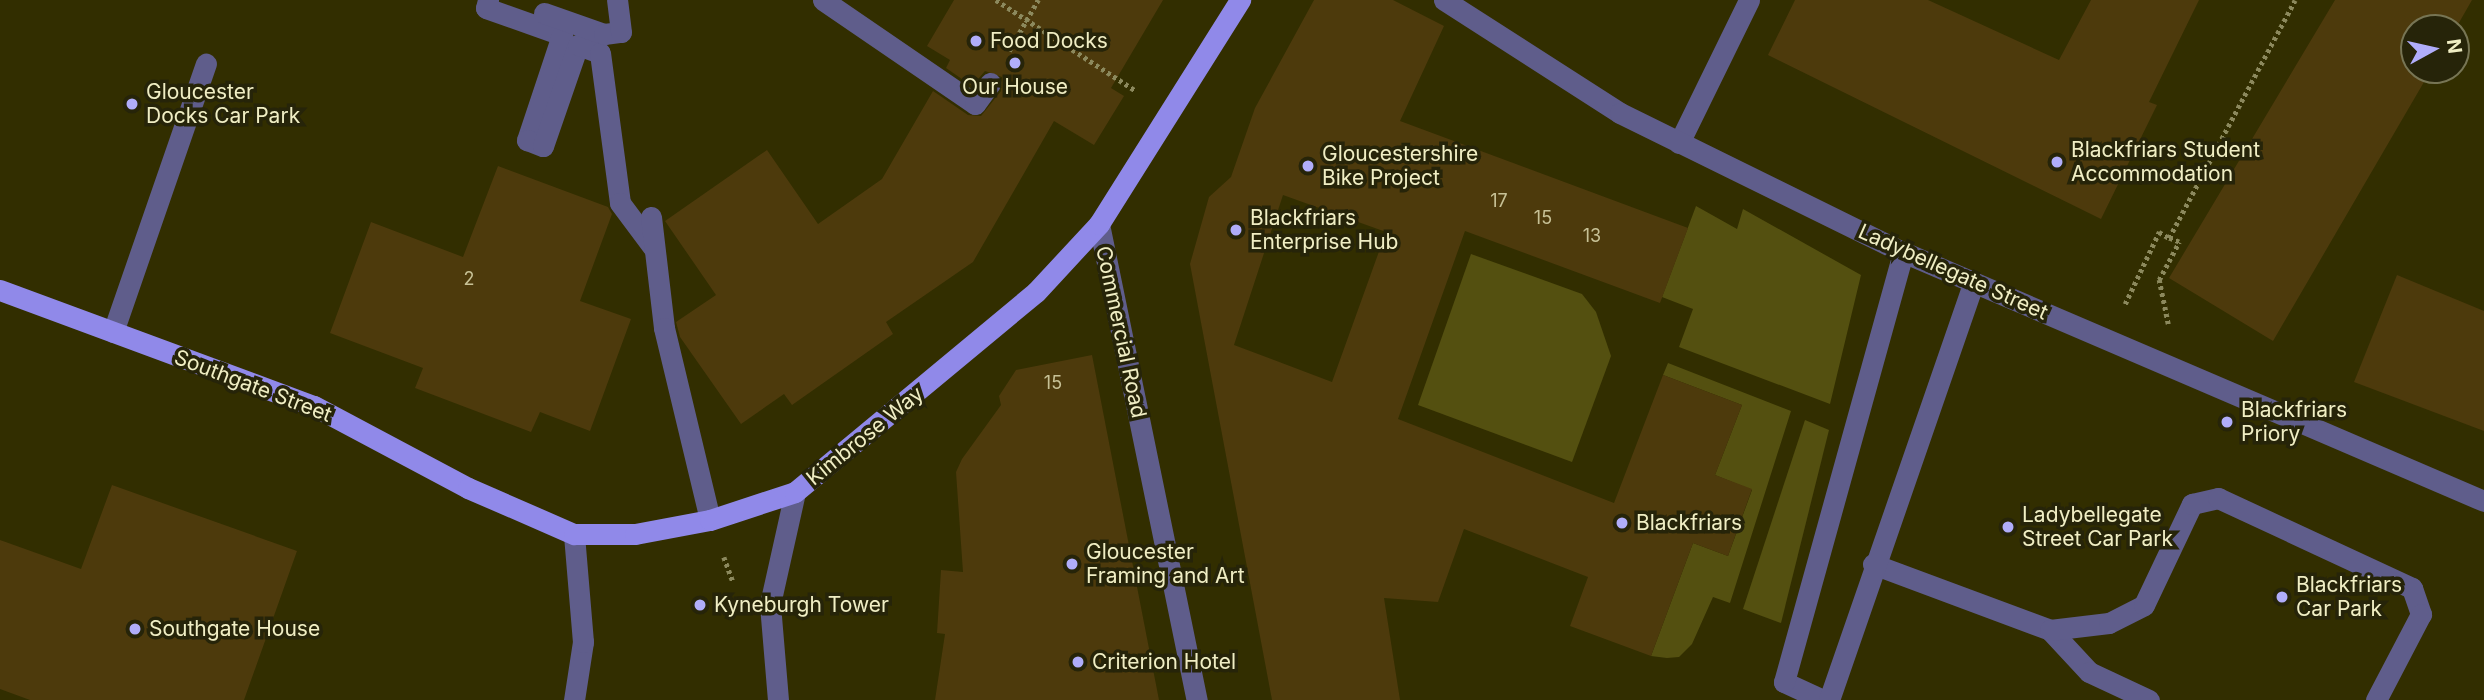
<!DOCTYPE html>
<style>
body{margin:0}
#map{position:relative;width:2484px;height:700px;overflow:hidden;background:#322e00;font-family:Inter,sans-serif}
div>[style]{position:absolute}
[style*='--x']{left:calc(var(--x)*1px);top:calc(var(--y)*1px);width:calc(var(--w)*1px);rotate:calc(var(--a)*1deg)}
.green>*{inset:0;background:#545010}
.building>*{inset:0;background:#4d3a0c}
.path>*{height:4.5px;margin-top:-2.25px;transform-origin:0;background:repeating-linear-gradient(90deg,#8c895d 0 3.5px,transparent 0 7px)}
.lane>*{height:21px;margin:-10.5px;padding:0 10.5px;transform-origin:10.5px;border-radius:10.5px;background:#5f5d8b}
.street>*{height:21px;margin:-10.5px;padding:0 10.5px;transform-origin:10.5px;border-radius:10.5px;background:#5f5d8b}
.primary>*{height:21px;margin:-10.5px;padding:0 10.5px;transform-origin:10.5px;border-radius:10.5px;background:#9089e9}
.dots>*{width:19px;height:19px;translate:-50% -50%;box-sizing:border-box;border:4px solid #262409;border-radius:50%}
span{translate:-50% -50%;white-space:nowrap;text-align:center;line-height:1.15;-webkit-text-stroke:7px #262409;paint-order:stroke}
.number-label{font-size:18px;color:#c7c196}
.number-label span{-webkit-text-stroke-width:0}
.poi-label{font-size:21px;color:#f0eec4}
.left{translate:0 -50%;text-align:left}
.street-label{font-size:21px;color:#f0eec4}
.north{position:absolute;left:2400px;top:14px;width:70px;height:70px;box-sizing:border-box;background:#262409;border:2px solid #777554;border-radius:50%;rotate:82deg;font-size:19px;font-weight:700;line-height:28px;text-align:center;color:#f0eec4}
.north::after{content:'';display:block;margin:auto;width:24px;height:32px;background:#b0adfa;clip-path:polygon(50% 0,100% 100%,50% 72%,0 100%)}
</style>
<div id="map">
<div class="green">
<i style="clip-path:polygon(1696px 206px,1737px 229px,1743px 209px,1861px 275px,1830px 404px,1679px 347px,1693px 309px,1662px 297px)"></i>
<i style="clip-path:polygon(1471px 254px,1582px 294px,1596px 312px,1611px 356px,1572px 462px,1418px 405px)"></i>
<i style="clip-path:polygon(1668px 363px,1791px 411px,1730px 603px,1713px 597px,1692px 644px,1679px 657px,1667px 658px,1651px 656px,1693px 543px,1728px 556px,1752px 490px,1715px 475px,1742px 405px,1663px 375px)"></i>
<i style="clip-path:polygon(1805px 420px,1829px 430px,1781px 623px,1743px 609px)"></i>
</div>
<div class="building">
<i style="clip-path:polygon(954px 0,1163px 0,1111px 88px,1124px 96px,1094px 145px,1054px 121px,973px 262px,886px 322px,893px 334px,792px 405px,784px 394px,741px 424px,680px 337px,676px 322px,716px 295px,665px 221px,767px 150px,818px 224px,882px 179px,933px 91px,968px 115px,981px 116px,1001px 91px,1002px 77px,985px 71px,972px 86px,946px 68px,950px 60px,927px 46px)"></i>
<i style="clip-path:polygon(evenodd,1314px 0,1393px 0,1444px 26px,1400px 121px,1688px 228px,1660px 303px,1465px 231px,1398px 419px,1614px 503px,1663px 375px,1742px 405px,1715px 475px,1752px 489px,1728px 556px,1693px 543px,1651px 656px,1570px 626px,1588px 577px,1464px 529px,1438px 602px,1384px 598px,1400px 700px,1272px 700px,1190px 264px,1209px 197px,1231px 177px,1255px 108px,1314px 0,1283px 195px,1386px 232px,1332px 382px,1234px 345px,1283px 195px)"></i>
<i style="clip-path:polygon(1795px 0,1928px 0,2059px 60px,2091px 0,2199px 0,2149px 102px,2157px 105px,2101px 219px,1768px 55px)"></i>
<i style="clip-path:polygon(2335px 0,2472px 0,2456px 28px,2414px 28px,2414px 70px,2431px 70px,2273px 341px,2169px 278px)"></i>
<i style="clip-path:polygon(498px 166px,608px 207px,612px 214px,580px 301px,631px 319px,590px 431px,540px 412px,531px 432px,415px 388px,423px 368px,330px 333px,371px 222px,463px 257px)"></i>
<i style="clip-path:polygon(2397px 275px,2484px 311px,2484px 431px,2354px 382px)"></i>
<i style="clip-path:polygon(1092px 355px,1159px 700px,935px 700px,945px 634px,937px 633px,941px 570px,963px 572px,956px 472px,962px 459px,1001px 405px,999px 396px,1016px 370px)"></i>
<i style="clip-path:polygon(112px 485px,297px 551px,244px 700px,30px 700px,0 689px,0 540px,81px 569px)"></i>
</div>
<div class="path">
<i style="--x:996;--y:0;--w:167;--a:33"></i>
<i style="--x:1009;--y:51;--w:59;--a:-60.4"></i>
<i style="--x:2125;--y:304;--w:80;--a:-64.7"></i>
<i style="--x:2159;--y:232;--w:12;--a:31"></i>
<i style="--x:2169;--y:238;--w:269;--a:-62.1"></i>
<i style="--x:2168;--y:324;--w:45;--a:-101.6"></i>
<i style="--x:2159;--y:280;--w:43;--a:-62.2"></i>
<i style="--x:2179;--y:242;--w:11;--a:-158"></i>
<i style="--x:724;--y:557;--w:27;--a:70"></i>
</div>
<div class="lane">
<i style="--x:1679;--y:143;--w:159;--a:-63.9"></i>
<i style="--x:113;--y:332;--w:284;--a:-70.9"></i>
<i style="--x:1873;--y:564;--w:189;--a:20.4"></i>
<i style="--x:2050;--y:630;--w:57;--a:47.1"></i>
<i style="--x:2089;--y:672;--w:66;--a:25"></i>
<i style="--x:2050;--y:630;--w:59;--a:-6.8"></i>
<i style="--x:2109;--y:623;--w:39;--a:-27"></i>
<i style="--x:2144;--y:605;--w:112;--a:-64.6"></i>
<i style="--x:2192;--y:504;--w:27;--a:-13"></i>
<i style="--x:2218;--y:498;--w:214;--a:24.9"></i>
<i style="--x:2412;--y:588;--w:28;--a:71"></i>
<i style="--x:2421;--y:614;--w:97;--a:117.6"></i>
<i style="--x:1784;--y:682;--w:43;--a:24.8"></i>
<i style="--x:1829;--y:700;--w:441;--a:-70.9"></i>
</div>
<div class="street">
<i style="--x:488;--y:0;--w:8;--a:104"></i>
<i style="--x:486;--y:8;--w:81;--a:19.6"></i>
<i style="--x:562;--y:35;--w:111;--a:108.4"></i>
<i style="--x:527;--y:140;--w:17;--a:21"></i>
<i style="--x:543;--y:146;--w:107;--a:-70.9"></i>
<i style="--x:578;--y:45;--w:23;--a:20"></i>
<i style="--x:600;--y:53;--w:151;--a:82.4"></i>
<i style="--x:620;--y:203;--w:54;--a:53.3"></i>
<i style="--x:823;--y:0;--w:184;--a:34.4"></i>
<i style="--x:975;--y:104;--w:26;--a:-54"></i>
<i style="--x:1444;--y:0;--w:209;--a:32.7"></i>
<i style="--x:1620;--y:113;--w:315;--a:26.2"></i>
<i style="--x:1903;--y:252;--w:632;--a:23.2"></i>
<i style="--x:544;--y:13;--w:64;--a:19.3"></i>
<i style="--x:604;--y:34;--w:17;--a:-7"></i>
<i style="--x:621;--y:32;--w:32;--a:-97"></i>
<i style="--x:651;--y:217;--w:112;--a:83.3"></i>
<i style="--x:664;--y:328;--w:197;--a:76.5"></i>
<i style="--x:1099;--y:224;--w:486;--a:78.4"></i>
<i style="--x:1784;--y:682;--w:446;--a:-74.5"></i>
<i style="--x:574;--y:700;--w:59;--a:-81.2"></i>
<i style="--x:583;--y:642;--w:108;--a:-94.8"></i>
<i style="--x:778;--y:700;--w:96;--a:-94.8"></i>
<i style="--x:770;--y:604;--w:115;--a:-77.4"></i>
</div>
<div class="primary">
<i style="--x:0;--y:290;--w:335;--a:20.3"></i>
<i style="--x:314;--y:406;--w:174;--a:28"></i>
<i style="--x:468;--y:488;--w:116;--a:23.5"></i>
<i style="--x:574;--y:534;--w:61;--a:0"></i>
<i style="--x:635;--y:534;--w:76;--a:-10.6"></i>
<i style="--x:710;--y:520;--w:89;--a:-18.2"></i>
<i style="--x:795;--y:492;--w:313;--a:-39.7"></i>
<i style="--x:1036;--y:292;--w:93;--a:-47.2"></i>
<i style="--x:1099;--y:224;--w:265;--a:-57.8"></i>
</div>
<div class="dots">
<i style="left:976px;top:41px;background:#b0adfa"></i>
<i style="left:1015px;top:63px;background:#b0adfa"></i>
<i style="left:132px;top:104px;background:#b0adfa"></i>
<i style="left:2057px;top:162px;background:#b0adfa"></i>
<i style="left:1308px;top:166px;background:#b0adfa"></i>
<i style="left:1236px;top:230px;background:#b0adfa"></i>
<i style="left:2227px;top:422px;background:#b0adfa"></i>
<i style="left:1622px;top:523px;background:#b0adfa"></i>
<i style="left:2008px;top:527px;background:#b0adfa"></i>
<i style="left:1072px;top:564px;background:#b0adfa"></i>
<i style="left:2282px;top:597px;background:#b0adfa"></i>
<i style="left:700px;top:605px;background:#b0adfa"></i>
<i style="left:135px;top:629px;background:#b0adfa"></i>
<i style="left:1078px;top:662px;background:#b0adfa"></i>
</div>
<div class="number-label">
<span style="left:1499px;top:201px">17</span>
<span style="left:1543px;top:218px">15</span>
<span style="left:1592px;top:236px">13</span>
<span style="left:469px;top:279px">2</span>
<span style="left:1053px;top:383px">15</span>
</div>
<div class="poi-label">
<span class="left" style="left:990px;top:41px">Food Docks</span>
<span style="left:1015px;top:87px">Our House</span>
<span class="left" style="left:146px;top:104px">Gloucester<br>Docks Car Park</span>
<span class="left" style="left:2071px;top:162px">Blackfriars Student<br>Accommodation</span>
<span class="left" style="left:1322px;top:166px">Gloucestershire<br>Bike Project</span>
<span class="left" style="left:1250px;top:230px">Blackfriars<br>Enterprise Hub</span>
<span class="left" style="left:2241px;top:422px">Blackfriars<br>Priory</span>
<span class="left" style="left:2022px;top:527px">Ladybellegate<br>Street Car Park</span>
<span class="left" style="left:1636px;top:523px">Blackfriars</span>
<span class="left" style="left:1086px;top:564px">Gloucester<br>Framing and Art</span>
<span class="left" style="left:2296px;top:597px">Blackfriars<br>Car Park</span>
<span class="left" style="left:714px;top:605px">Kyneburgh Tower</span>
<span class="left" style="left:149px;top:629px">Southgate House</span>
<span class="left" style="left:1092px;top:662px">Criterion Hotel</span>
</div>
<div class="street-label">
<span style="left:1953px;top:272px;rotate:24deg">Ladybellegate Street</span>
<span style="left:1121px;top:332px;rotate:78deg">Commercial Road</span>
<span style="left:253px;top:386px;rotate:21deg">Southgate Street</span>
<span style="left:865px;top:436px;rotate:-39deg">Kimbrose Way</span>
</div>
<div class="north">N</div>
</div>
